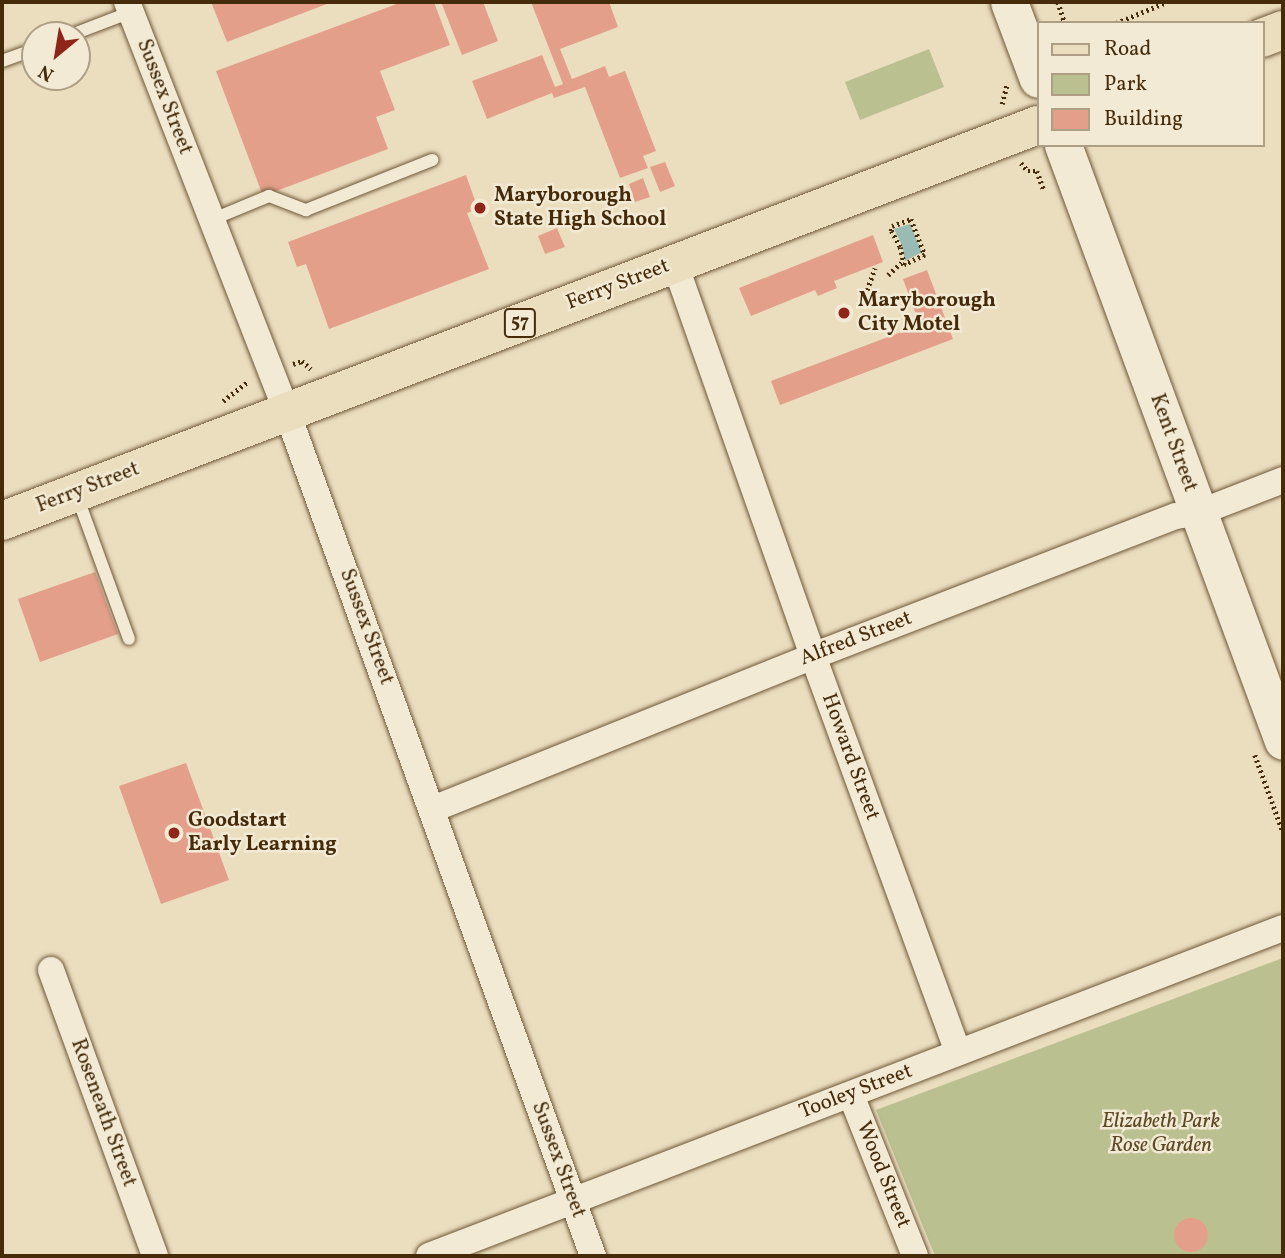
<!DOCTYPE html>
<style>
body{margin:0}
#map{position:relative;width:1285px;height:1258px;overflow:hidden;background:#ebdebf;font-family:Vollkorn,serif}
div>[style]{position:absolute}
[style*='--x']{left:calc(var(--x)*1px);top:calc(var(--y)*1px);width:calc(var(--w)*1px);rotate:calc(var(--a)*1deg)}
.green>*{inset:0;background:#bac090}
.water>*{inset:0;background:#98bcb4}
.building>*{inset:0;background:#e49f8b}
.round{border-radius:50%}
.path>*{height:4.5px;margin-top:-2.25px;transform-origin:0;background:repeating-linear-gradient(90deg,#452b0a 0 2px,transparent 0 5.5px)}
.roads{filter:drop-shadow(0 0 2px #6e5837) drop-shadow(0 0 2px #6e5837)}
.lane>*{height:12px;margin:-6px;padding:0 6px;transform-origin:6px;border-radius:6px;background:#f2ead5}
.street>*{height:26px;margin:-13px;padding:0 13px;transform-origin:13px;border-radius:13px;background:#f2ead5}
.secondary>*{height:37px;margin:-18.5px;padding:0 18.5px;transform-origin:18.5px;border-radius:18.5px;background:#f2ead5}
.primary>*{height:38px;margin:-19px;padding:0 19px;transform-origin:19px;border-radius:19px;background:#ebdebf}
.dots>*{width:19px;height:19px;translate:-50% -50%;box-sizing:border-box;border:4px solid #f2ead5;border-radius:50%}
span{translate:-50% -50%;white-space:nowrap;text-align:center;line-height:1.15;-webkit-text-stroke:5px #f2ead5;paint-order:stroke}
.shield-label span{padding:2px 5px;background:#f2ead5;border:2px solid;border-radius:5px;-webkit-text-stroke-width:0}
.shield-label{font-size:19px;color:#452b0a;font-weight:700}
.street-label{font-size:21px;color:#452b0a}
.poi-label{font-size:21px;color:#452b0a;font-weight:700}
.left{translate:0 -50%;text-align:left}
.park-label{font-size:21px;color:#5c4925;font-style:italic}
.frame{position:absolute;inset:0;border:4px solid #452b0a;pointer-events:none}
.legend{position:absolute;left:1037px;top:21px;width:228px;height:126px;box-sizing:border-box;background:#f2ead5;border:2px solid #ad9e84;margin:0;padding:9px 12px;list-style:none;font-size:21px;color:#452b0a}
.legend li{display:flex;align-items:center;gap:14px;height:35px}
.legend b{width:35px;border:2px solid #ad9e84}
.north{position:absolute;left:21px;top:21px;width:70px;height:70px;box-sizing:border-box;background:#f2ead5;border:2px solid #ad9e84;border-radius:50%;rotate:210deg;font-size:19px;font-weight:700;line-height:28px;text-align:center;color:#452b0a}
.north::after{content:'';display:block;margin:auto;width:24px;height:32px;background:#8f2418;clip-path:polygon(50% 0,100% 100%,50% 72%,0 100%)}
</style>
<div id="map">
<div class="green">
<i style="clip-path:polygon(929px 49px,944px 87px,860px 120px,845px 82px)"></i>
<i style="clip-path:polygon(1283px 958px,1283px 1256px,935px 1256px,876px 1110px)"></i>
</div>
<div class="water">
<i style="clip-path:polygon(910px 224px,922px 252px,905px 261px,902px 245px,894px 229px)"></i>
</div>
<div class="building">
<i style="clip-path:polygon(211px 2px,332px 2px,227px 42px)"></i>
<i style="clip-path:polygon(402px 2px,434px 2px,450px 45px,380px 71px,395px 110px,376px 117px,388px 149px,263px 196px,216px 71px)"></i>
<i style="clip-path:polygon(441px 2px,483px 2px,498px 41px,462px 55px)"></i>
<i style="clip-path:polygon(531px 2px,609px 2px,618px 27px,560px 49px,572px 79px,605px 66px,609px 77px,625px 71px,656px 151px,643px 156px,648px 168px,620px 178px,585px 87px,554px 98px,552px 93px,487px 119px,472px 81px,542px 55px,555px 87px,563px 84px)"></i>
<i style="clip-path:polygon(665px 162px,675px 186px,660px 192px,650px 167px)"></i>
<i style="clip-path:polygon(466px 175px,478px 209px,467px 213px,489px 269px,329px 329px,306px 264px,297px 267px,288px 242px)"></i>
<i style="clip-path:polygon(643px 178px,650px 197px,635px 202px,629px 184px)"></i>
<i style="clip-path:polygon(557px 228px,565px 247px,545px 254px,538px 236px)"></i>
<i style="clip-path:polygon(873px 235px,883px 262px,834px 281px,837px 288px,818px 296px,815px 290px,751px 316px,739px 288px)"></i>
<i style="clip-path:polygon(927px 270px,953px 339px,780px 405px,771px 381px,920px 325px,903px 279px)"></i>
<i style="clip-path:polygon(95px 572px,118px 634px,40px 662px,18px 599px)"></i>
<i style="clip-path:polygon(186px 763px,229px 880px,161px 904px,119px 786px)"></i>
<i class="round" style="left:1174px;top:1218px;width:34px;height:34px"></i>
</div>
<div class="path">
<i style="--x:1058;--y:2;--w:22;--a:72"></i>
<i style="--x:1116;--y:23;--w:55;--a:-22.4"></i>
<i style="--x:1002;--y:104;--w:21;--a:-76"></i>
<i style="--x:1021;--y:163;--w:11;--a:49"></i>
<i style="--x:1028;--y:171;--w:8;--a:0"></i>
<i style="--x:1037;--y:171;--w:20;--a:70"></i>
<i style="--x:911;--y:219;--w:39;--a:69"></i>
<i style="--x:925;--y:255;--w:23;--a:155"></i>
<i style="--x:904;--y:265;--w:18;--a:-103"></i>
<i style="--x:900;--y:247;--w:18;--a:-119"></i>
<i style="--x:891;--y:231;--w:5;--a:-79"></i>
<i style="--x:892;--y:226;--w:20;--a:-20"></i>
<i style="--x:888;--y:275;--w:19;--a:-43"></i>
<i style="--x:867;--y:290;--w:23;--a:-70"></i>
<i style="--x:293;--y:364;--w:9;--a:-18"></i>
<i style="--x:302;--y:361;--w:12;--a:42"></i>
<i style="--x:223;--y:401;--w:31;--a:-38"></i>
<i style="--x:1255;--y:755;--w:82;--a:70"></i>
</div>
<div class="roads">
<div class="lane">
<i style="--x:71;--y:35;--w:64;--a:-21"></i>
<i style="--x:2;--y:61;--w:35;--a:-20"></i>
<i style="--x:211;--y:220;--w:63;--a:-22.5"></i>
<i style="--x:269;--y:196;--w:40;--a:21"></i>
<i style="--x:306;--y:210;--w:136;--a:-21.6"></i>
<i style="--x:77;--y:496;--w:152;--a:70"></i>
</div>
<div class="street">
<i style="--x:127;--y:2;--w:440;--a:68.7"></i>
<i style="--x:287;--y:412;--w:898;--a:70.07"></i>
<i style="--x:675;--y:264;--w:416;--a:70.6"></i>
<i style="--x:813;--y:656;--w:422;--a:69.9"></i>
<i style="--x:433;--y:809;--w:410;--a:-21.9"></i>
<i style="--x:813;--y:656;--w:389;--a:-21.1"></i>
<i style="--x:1176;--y:516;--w:22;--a:-8"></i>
<i style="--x:1198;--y:513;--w:91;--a:-21.2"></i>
<i style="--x:51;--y:970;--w:304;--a:70"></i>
<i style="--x:851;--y:1095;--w:173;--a:68.3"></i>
<i style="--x:429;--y:1256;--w:915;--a:-21.01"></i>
</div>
<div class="secondary">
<i style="--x:1009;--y:2;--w:82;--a:69.4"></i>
<i style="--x:1063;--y:145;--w:635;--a:69.74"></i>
</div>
<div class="primary">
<i style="--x:1262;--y:38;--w:22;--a:-21"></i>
<i style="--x:2;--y:521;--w:1109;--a:-20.92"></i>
</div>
</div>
<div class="dots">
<i style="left:480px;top:208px;background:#8f2418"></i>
<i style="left:844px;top:313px;background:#8f2418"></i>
<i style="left:174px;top:833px;background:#8f2418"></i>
</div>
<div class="shield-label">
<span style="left:520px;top:323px">57</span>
</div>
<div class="street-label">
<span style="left:164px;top:97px;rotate:69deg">Sussex Street</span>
<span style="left:618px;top:285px;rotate:-21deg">Ferry Street</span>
<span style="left:1173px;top:443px;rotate:70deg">Kent Street</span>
<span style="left:88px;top:488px;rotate:-21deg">Ferry Street</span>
<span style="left:366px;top:627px;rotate:70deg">Sussex Street</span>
<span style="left:856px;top:639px;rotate:-21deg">Alfred Street</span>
<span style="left:850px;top:757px;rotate:70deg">Howard Street</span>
<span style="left:856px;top:1092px;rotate:-21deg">Tooley Street</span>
<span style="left:103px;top:1113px;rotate:70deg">Roseneath Street</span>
<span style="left:558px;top:1160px;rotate:70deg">Sussex Street</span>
<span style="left:883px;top:1175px;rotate:68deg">Wood Street</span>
</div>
<div class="poi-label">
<span class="left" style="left:494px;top:208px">Maryborough<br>State High School</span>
<span class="left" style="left:858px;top:313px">Maryborough<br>City Motel</span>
<span class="left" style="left:188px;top:833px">Goodstart<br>Early Learning</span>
</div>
<div class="park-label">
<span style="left:1161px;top:1134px">Elizabeth Park<br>Rose Garden</span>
</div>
<div class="frame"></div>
<ul class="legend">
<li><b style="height:9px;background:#ebdebf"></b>Road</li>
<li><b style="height:19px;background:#bac090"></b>Park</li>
<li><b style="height:19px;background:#e49f8b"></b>Building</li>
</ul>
<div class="north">N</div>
</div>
